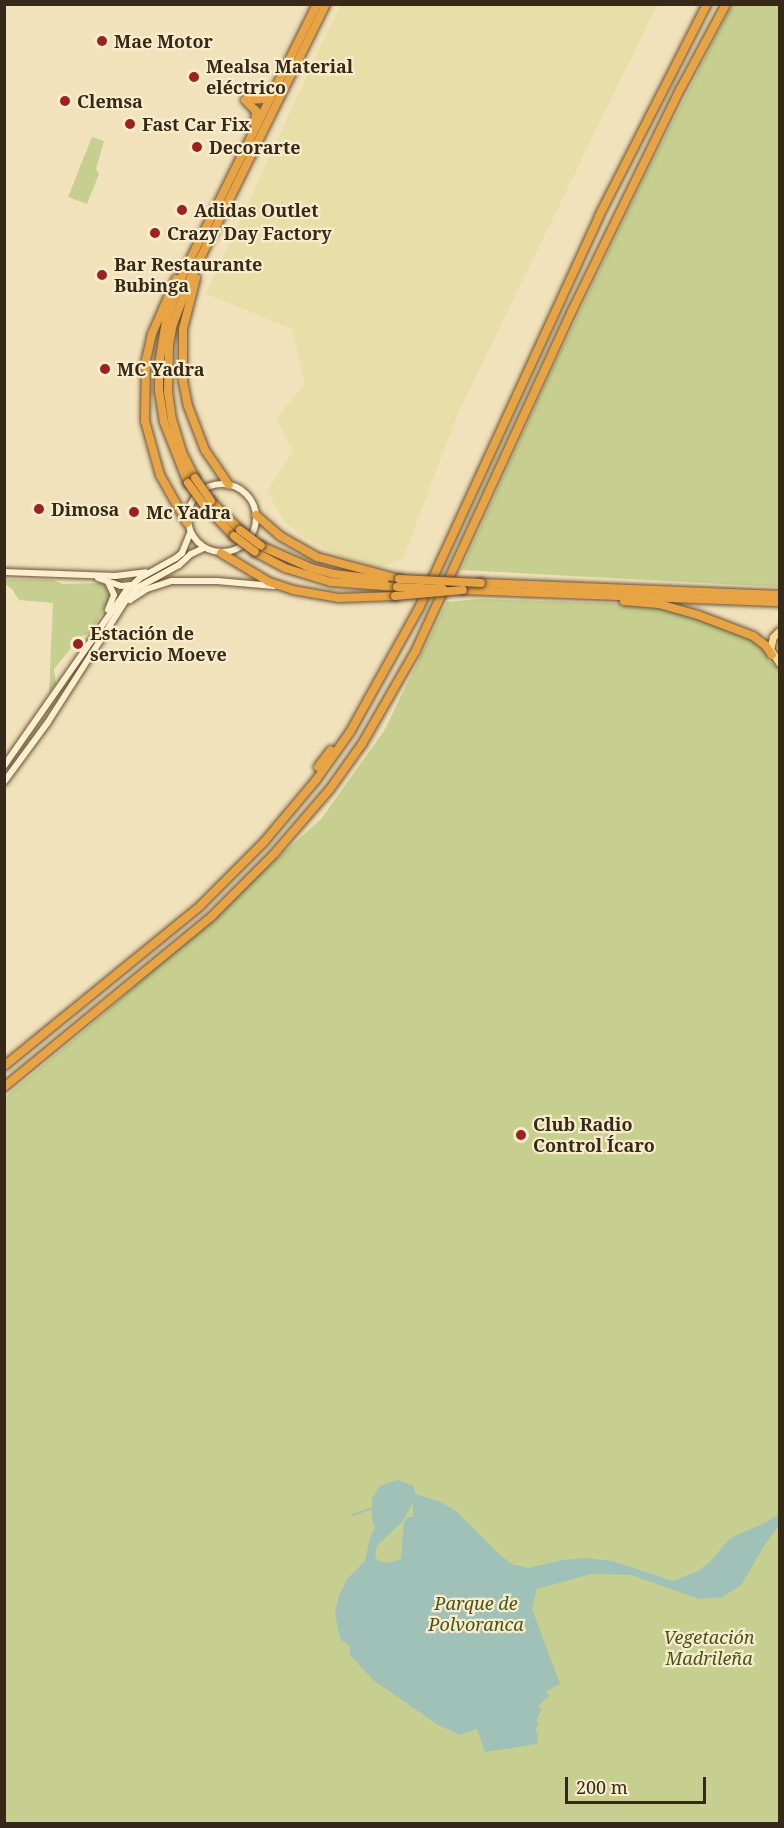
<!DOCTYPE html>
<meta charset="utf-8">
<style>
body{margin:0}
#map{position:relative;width:784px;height:1828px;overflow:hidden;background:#f1e2bb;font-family:"Noto Serif",serif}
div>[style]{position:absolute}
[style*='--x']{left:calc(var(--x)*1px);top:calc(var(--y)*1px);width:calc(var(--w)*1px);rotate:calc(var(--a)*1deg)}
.farmland>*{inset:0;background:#e7dea8}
.green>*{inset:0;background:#c6cf8f}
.water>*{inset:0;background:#a0c1b8}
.stream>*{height:1.5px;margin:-0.75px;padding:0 0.75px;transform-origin:0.75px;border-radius:0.75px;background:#a0c1b8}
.roads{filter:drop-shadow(0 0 2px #6a5237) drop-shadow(0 0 2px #6a5237)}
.secondary>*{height:6px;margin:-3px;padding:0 3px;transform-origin:3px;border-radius:3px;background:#fbefcf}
.secondary>.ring{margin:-3px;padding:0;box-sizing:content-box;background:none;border:6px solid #fbefcf;border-radius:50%}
.primary>*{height:7px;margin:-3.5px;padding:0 3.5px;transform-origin:3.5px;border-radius:3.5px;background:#f8da8f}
.highway>*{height:8px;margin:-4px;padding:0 4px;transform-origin:4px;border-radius:4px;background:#e8a444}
.bridges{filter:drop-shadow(0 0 2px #563f29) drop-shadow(0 0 2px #563f29)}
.highway-bridge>*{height:8px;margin:-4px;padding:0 4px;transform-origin:4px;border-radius:4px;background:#e8a444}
.dots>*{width:16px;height:16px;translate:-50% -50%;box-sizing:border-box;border:3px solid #f8eccb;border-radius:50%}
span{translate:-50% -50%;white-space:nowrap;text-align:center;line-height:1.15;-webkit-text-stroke:4.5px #f8eccb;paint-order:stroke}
.poi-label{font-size:18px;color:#37291a;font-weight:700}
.left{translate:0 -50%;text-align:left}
.park-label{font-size:18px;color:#46551f;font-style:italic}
.frame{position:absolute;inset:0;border:6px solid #37291a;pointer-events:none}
.scale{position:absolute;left:565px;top:1777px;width:141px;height:27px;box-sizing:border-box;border:3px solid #37291a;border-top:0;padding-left:8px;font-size:18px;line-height:21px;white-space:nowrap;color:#37291a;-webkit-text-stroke:4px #f8eccb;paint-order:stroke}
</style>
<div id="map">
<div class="farmland">
<i style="clip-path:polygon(340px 5px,657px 5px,458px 413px,403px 559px,377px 568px,345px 558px,304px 537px,285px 523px,267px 491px,293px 451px,276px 419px,305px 383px,292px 329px,206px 294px)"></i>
</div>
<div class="green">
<i style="clip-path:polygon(732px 5px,779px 5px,779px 587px,461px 570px,554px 365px,650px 166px)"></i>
<i style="clip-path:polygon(92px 137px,104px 141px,96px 169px,99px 174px,87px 204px,68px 197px)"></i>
<i style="clip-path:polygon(4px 579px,53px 580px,63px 584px,103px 583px,110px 588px,111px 598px,89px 634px,81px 636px,54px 669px,56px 684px,49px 692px,53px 603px,19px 600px,12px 589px,5px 584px)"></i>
<i style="clip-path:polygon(478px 599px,641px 604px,672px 609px,750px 637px,764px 648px,768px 660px,780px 669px,779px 1823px,5px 1823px,4px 1098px,98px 1019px,321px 819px,384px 731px,447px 602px)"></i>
</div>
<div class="water">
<i style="clip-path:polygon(evenodd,397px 1480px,414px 1486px,415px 1494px,441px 1502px,456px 1511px,500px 1555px,512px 1564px,528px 1568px,562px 1560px,586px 1558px,613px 1561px,673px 1581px,698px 1571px,710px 1562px,729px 1539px,739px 1534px,767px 1522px,779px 1514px,779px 1525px,764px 1546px,742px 1584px,723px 1597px,699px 1599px,631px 1575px,591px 1574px,537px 1589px,532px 1609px,560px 1684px,546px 1691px,549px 1696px,538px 1706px,542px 1709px,536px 1720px,539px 1722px,535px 1732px,538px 1733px,537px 1744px,485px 1752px,477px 1729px,460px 1735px,438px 1725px,373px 1680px,350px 1655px,350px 1646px,341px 1640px,338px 1631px,335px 1612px,339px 1595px,348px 1578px,365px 1561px,370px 1537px,375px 1528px,372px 1520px,372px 1498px,380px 1486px,397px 1480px,413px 1503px,413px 1517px,408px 1517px,404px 1522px,401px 1559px,388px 1563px,379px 1561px,375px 1557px,377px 1546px,403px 1521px,413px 1503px)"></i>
</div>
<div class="stream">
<i style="--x:352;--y:1515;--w:20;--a:-18"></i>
</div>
<div class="roads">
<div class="secondary">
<i class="ring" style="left:188px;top:484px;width:62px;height:62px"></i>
<i style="--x:4;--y:572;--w:111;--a:2.1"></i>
<i style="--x:115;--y:576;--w:31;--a:-7"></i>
<i style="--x:98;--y:578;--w:24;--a:19"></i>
<i style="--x:121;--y:586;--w:10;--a:-6"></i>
<i style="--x:108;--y:582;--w:14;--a:65"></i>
<i style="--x:114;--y:595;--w:16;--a:112"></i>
<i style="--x:130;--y:600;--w:20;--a:-33"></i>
<i style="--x:147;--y:589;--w:26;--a:-18"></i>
<i style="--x:172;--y:581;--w:45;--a:0"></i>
<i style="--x:217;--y:581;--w:57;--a:5"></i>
<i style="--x:4;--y:766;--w:213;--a:-55.1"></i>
<i style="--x:126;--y:591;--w:19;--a:-43"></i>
<i style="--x:140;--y:578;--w:41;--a:-29.1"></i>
<i style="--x:176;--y:558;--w:8;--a:-40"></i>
<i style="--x:182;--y:553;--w:22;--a:-68"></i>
<i style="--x:4;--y:782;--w:74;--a:-53.7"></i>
<i style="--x:48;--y:722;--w:145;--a:-57.4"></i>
<i style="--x:126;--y:600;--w:16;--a:-47"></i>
<i style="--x:137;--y:588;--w:48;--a:-28.7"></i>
<i style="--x:179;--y:565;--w:16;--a:-43"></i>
<i style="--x:191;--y:554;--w:14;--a:-25"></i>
</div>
<div class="primary">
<i style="--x:780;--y:630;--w:10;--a:135"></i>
<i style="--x:773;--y:637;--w:12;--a:104"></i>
<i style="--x:770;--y:649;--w:18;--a:56"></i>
</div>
<div class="highway">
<i style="--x:245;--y:100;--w:16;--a:45"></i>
<i style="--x:256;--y:111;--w:13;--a:94"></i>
<i style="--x:247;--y:100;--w:18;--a:-3"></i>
<i style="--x:265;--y:99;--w:8;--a:-45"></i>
<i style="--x:196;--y:278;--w:53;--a:104.3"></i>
<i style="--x:183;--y:329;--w:52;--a:90"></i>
<i style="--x:183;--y:381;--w:25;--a:79"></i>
<i style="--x:188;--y:406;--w:47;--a:68.9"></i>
<i style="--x:205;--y:450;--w:42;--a:55.6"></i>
<i style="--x:176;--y:279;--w:60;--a:113.6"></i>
<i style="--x:152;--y:334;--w:28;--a:103"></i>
<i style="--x:146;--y:361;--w:60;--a:91"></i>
<i style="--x:145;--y:421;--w:56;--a:74.5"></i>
<i style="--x:160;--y:475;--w:55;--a:60.6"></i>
<i style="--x:195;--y:478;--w:29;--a:-117"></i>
<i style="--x:182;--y:452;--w:34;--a:-107"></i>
<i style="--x:172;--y:420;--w:29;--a:-98"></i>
<i style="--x:168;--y:391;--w:47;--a:-88.8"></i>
<i style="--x:169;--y:344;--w:20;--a:-79"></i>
<i style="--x:173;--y:324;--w:50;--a:-69"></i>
<i style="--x:191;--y:277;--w:305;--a:-63.7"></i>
<i style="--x:188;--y:483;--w:66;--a:-111.5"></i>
<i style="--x:164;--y:422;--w:30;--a:-99"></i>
<i style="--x:159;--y:392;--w:27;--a:-90"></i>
<i style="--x:159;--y:365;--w:45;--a:-81"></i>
<i style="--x:166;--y:321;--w:50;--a:-70.1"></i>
<i style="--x:183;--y:274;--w:301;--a:-63.6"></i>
<i style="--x:211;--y:501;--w:41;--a:45"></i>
<i style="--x:204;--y:505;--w:43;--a:45.9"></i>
<i style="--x:256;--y:515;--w:32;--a:41"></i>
<i style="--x:280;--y:536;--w:43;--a:29.6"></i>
<i style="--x:317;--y:557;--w:85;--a:15"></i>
<i style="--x:261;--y:546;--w:55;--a:23.7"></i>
<i style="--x:311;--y:568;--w:24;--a:15"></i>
<i style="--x:334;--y:574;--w:51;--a:6.7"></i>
<i style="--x:255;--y:552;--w:34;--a:28"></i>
<i style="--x:285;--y:568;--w:48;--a:16.9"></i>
<i style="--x:331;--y:582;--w:66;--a:4.3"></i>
<i style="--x:221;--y:553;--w:56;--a:31.1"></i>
<i style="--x:269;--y:582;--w:25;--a:18"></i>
<i style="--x:293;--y:590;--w:47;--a:9.9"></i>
<i style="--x:339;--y:598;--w:56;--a:-2"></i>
<i style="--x:481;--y:583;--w:299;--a:2.3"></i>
<i style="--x:463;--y:590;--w:317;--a:2.2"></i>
<i style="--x:624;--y:601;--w:35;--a:5"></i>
<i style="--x:659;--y:604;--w:41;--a:15.8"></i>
<i style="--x:698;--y:615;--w:59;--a:20.9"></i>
<i style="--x:753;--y:636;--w:15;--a:37"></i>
<i style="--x:765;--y:645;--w:12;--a:55"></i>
<i style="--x:318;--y:767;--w:21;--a:-53"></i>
<i style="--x:4;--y:1066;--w:253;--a:-39.2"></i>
<i style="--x:200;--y:906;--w:91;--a:-45"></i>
<i style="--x:264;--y:842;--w:81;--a:-50"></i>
<i style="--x:316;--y:780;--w:59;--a:-54.7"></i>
<i style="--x:350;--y:732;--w:144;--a:-60.9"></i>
<i style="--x:420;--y:606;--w:429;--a:-65.3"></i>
<i style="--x:599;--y:216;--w:238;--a:-63"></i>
<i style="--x:4;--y:1087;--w:269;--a:-39.4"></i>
<i style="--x:212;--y:916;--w:88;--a:-45"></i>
<i style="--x:274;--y:854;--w:86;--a:-49.3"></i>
<i style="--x:330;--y:789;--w:55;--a:-54.6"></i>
<i style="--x:362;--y:744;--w:108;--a:-60.1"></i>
<i style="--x:416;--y:650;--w:373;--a:-65.3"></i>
<i style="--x:572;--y:311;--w:248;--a:-64"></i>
<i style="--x:681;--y:88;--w:95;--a:-61.8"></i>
</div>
</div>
<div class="bridges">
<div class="highway-bridge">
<i style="--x:195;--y:478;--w:28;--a:55"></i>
<i style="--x:188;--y:483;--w:27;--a:54"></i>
<i style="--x:240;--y:530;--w:26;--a:37"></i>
<i style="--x:234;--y:536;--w:26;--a:37"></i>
<i style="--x:399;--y:579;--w:82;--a:2.8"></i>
<i style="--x:397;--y:587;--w:46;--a:2.5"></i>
<i style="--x:395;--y:596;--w:68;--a:-5"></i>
</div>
</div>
<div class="dots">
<i style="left:102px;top:41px;background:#9c2220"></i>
<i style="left:194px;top:77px;background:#9c2220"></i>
<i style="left:65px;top:101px;background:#9c2220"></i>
<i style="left:130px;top:124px;background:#9c2220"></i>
<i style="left:197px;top:147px;background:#9c2220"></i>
<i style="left:182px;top:210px;background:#9c2220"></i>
<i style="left:155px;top:233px;background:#9c2220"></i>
<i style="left:102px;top:275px;background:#9c2220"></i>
<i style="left:105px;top:369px;background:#9c2220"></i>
<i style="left:39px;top:509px;background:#9c2220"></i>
<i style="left:134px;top:512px;background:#9c2220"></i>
<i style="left:78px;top:644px;background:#9c2220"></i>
<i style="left:521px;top:1135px;background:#9c2220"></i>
</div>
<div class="poi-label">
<span class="left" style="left:114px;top:41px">Mae Motor</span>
<span class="left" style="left:206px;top:77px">Mealsa Material<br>eléctrico</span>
<span class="left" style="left:77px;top:101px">Clemsa</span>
<span class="left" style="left:142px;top:124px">Fast Car Fix</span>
<span class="left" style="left:209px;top:147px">Decorarte</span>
<span class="left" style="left:194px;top:210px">Adidas Outlet</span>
<span class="left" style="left:167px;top:233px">Crazy Day Factory</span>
<span class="left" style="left:114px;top:275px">Bar Restaurante<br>Bubinga</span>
<span class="left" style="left:117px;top:369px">MC Yadra</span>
<span class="left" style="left:51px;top:509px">Dimosa</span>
<span class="left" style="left:146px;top:512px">Mc Yadra</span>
<span class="left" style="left:90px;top:644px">Estación de<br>servicio Moeve</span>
<span class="left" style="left:533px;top:1135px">Club Radio<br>Control Ícaro</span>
</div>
<div class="park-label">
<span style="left:476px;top:1614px">Parque de<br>Polvoranca</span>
<span style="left:709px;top:1648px">Vegetación<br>Madrileña</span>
</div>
<div class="frame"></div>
<div class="scale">200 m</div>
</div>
